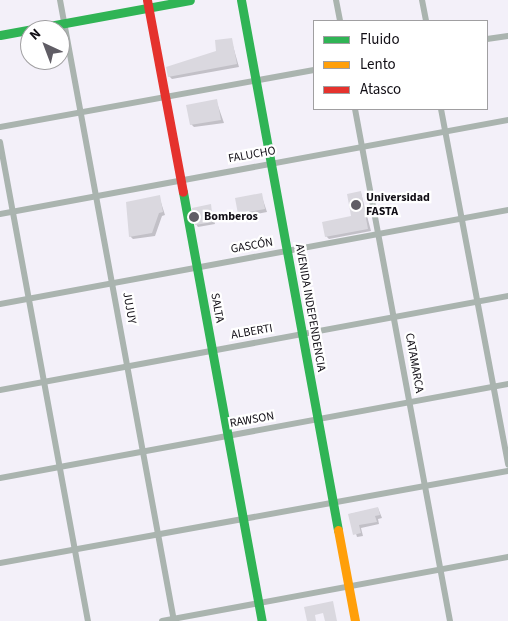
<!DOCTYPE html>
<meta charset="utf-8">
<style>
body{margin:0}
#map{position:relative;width:508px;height:621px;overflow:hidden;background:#f3f0f9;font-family:"Source Sans 3",sans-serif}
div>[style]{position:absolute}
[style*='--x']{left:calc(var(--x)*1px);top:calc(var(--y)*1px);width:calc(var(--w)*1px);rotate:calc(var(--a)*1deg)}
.shadow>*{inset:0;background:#0003}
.building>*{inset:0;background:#dad8df}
.street>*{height:6px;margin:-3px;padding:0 3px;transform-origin:3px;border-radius:3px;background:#aab4af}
.fast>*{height:9px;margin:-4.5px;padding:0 4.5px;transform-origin:4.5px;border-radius:4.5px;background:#30b455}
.slow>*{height:9px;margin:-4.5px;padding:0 4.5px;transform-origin:4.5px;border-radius:4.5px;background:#ff9f0a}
.jam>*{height:9px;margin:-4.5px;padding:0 4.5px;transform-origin:4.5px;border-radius:4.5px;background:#e5322d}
.dots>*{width:14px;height:14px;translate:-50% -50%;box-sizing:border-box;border:2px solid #fff;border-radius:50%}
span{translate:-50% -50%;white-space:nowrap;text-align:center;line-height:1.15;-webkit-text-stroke:4.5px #fff;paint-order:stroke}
.street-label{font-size:12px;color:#110e15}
.poi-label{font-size:12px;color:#110e15;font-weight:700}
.left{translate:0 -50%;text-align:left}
.legend{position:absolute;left:313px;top:20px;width:175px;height:90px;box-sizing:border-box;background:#fff;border:1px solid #a09fa1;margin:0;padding:6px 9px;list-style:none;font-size:15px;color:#110e15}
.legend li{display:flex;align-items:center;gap:10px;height:25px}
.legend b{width:25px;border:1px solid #a09fa1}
.north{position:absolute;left:20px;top:20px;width:50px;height:50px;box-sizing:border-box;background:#fff;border:1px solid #a09fa1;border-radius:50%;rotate:317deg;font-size:14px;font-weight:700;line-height:20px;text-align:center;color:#110e15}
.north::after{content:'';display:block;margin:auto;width:18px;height:22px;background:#605d65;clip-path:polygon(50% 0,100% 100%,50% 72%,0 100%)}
</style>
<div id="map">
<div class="shadow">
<i style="clip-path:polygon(231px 39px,239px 67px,172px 79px,169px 76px,218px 52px)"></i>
<i style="clip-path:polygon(216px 100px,224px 123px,194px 127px,191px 124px)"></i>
<i style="clip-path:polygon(361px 193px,371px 231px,329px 239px,326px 236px,352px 217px)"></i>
<i style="clip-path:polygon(261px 194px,267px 212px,242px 217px,239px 214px)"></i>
<i style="clip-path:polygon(159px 196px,165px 215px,162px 216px,155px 236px,133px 239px,130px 236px)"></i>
<i style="clip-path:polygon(210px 206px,215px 224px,198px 227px,196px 224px)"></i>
<i style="clip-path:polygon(378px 508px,382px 518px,378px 519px,379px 524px,361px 528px,363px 536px,357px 537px,350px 514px)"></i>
</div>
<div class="building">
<i style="clip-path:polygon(232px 38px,237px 64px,168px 77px,166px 67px,216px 51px,215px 40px)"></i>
<i style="clip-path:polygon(217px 99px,221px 120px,190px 125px,186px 105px)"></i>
<i style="clip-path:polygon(361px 191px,368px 229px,325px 237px,322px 222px,351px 216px,347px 194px)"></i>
<i style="clip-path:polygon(262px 193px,265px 209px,238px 214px,235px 198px)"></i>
<i style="clip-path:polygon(160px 195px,163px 212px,159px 213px,152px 233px,129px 237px,126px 202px)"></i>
<i style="clip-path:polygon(211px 204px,213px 222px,195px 225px,192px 208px)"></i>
<i style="clip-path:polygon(378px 507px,380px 515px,375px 516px,377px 522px,359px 525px,361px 533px,353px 535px,348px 514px)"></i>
<i style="clip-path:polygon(333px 601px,337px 621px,325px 621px,323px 613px,315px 615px,316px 621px,307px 621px,304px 607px)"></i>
</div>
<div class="street">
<i style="--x:60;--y:0;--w:631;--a:79.6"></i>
<i style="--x:336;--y:0;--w:21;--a:79"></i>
<i style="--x:422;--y:0;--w:21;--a:79"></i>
<i style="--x:487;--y:39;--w:21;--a:-8"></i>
<i style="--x:355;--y:109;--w:521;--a:79.49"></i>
<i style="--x:441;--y:109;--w:362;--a:79.3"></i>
<i style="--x:0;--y:127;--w:319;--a:-10.3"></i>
<i style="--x:0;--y:142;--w:487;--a:79.6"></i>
<i style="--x:0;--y:214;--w:517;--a:-10.48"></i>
<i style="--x:0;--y:304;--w:517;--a:-10.48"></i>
<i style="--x:0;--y:390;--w:517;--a:-10.48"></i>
<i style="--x:0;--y:478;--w:517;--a:-10.48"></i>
<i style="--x:0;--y:563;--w:516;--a:-10.27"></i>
<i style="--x:162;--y:621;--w:352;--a:-10.5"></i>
</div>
<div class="fast">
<i style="--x:241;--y:0;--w:539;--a:79.63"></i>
<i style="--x:0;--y:35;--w:193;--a:-10.4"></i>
<i style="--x:183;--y:192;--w:436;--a:79.6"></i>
</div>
<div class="slow">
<i style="--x:338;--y:530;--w:93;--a:79.4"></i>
</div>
<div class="jam">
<i style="--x:147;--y:0;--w:195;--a:79.4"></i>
</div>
<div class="dots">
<i style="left:356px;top:205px;background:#605d65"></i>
<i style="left:194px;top:217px;background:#605d65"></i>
</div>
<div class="street-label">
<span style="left:252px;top:155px;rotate:-10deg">FALUCHO</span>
<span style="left:252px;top:246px;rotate:-10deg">GASCÓN</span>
<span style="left:129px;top:308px;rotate:80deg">JUJUY</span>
<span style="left:217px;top:308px;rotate:80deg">SALTA</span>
<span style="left:310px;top:308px;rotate:80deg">AVENIDA INDEPENDENCIA</span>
<span style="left:252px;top:332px;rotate:-10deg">ALBERTI</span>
<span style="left:414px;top:363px;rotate:80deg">CATAMARCA</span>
<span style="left:252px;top:420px;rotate:-10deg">RAWSON</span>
</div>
<div class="poi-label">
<span class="left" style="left:366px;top:205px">Universidad<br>FASTA</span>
<span class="left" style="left:204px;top:217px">Bomberos</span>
</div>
<ul class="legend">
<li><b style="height:6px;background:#30b455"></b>Fluido</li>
<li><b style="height:6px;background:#ff9f0a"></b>Lento</li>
<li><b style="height:6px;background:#e5322d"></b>Atasco</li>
</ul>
<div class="north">N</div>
</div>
